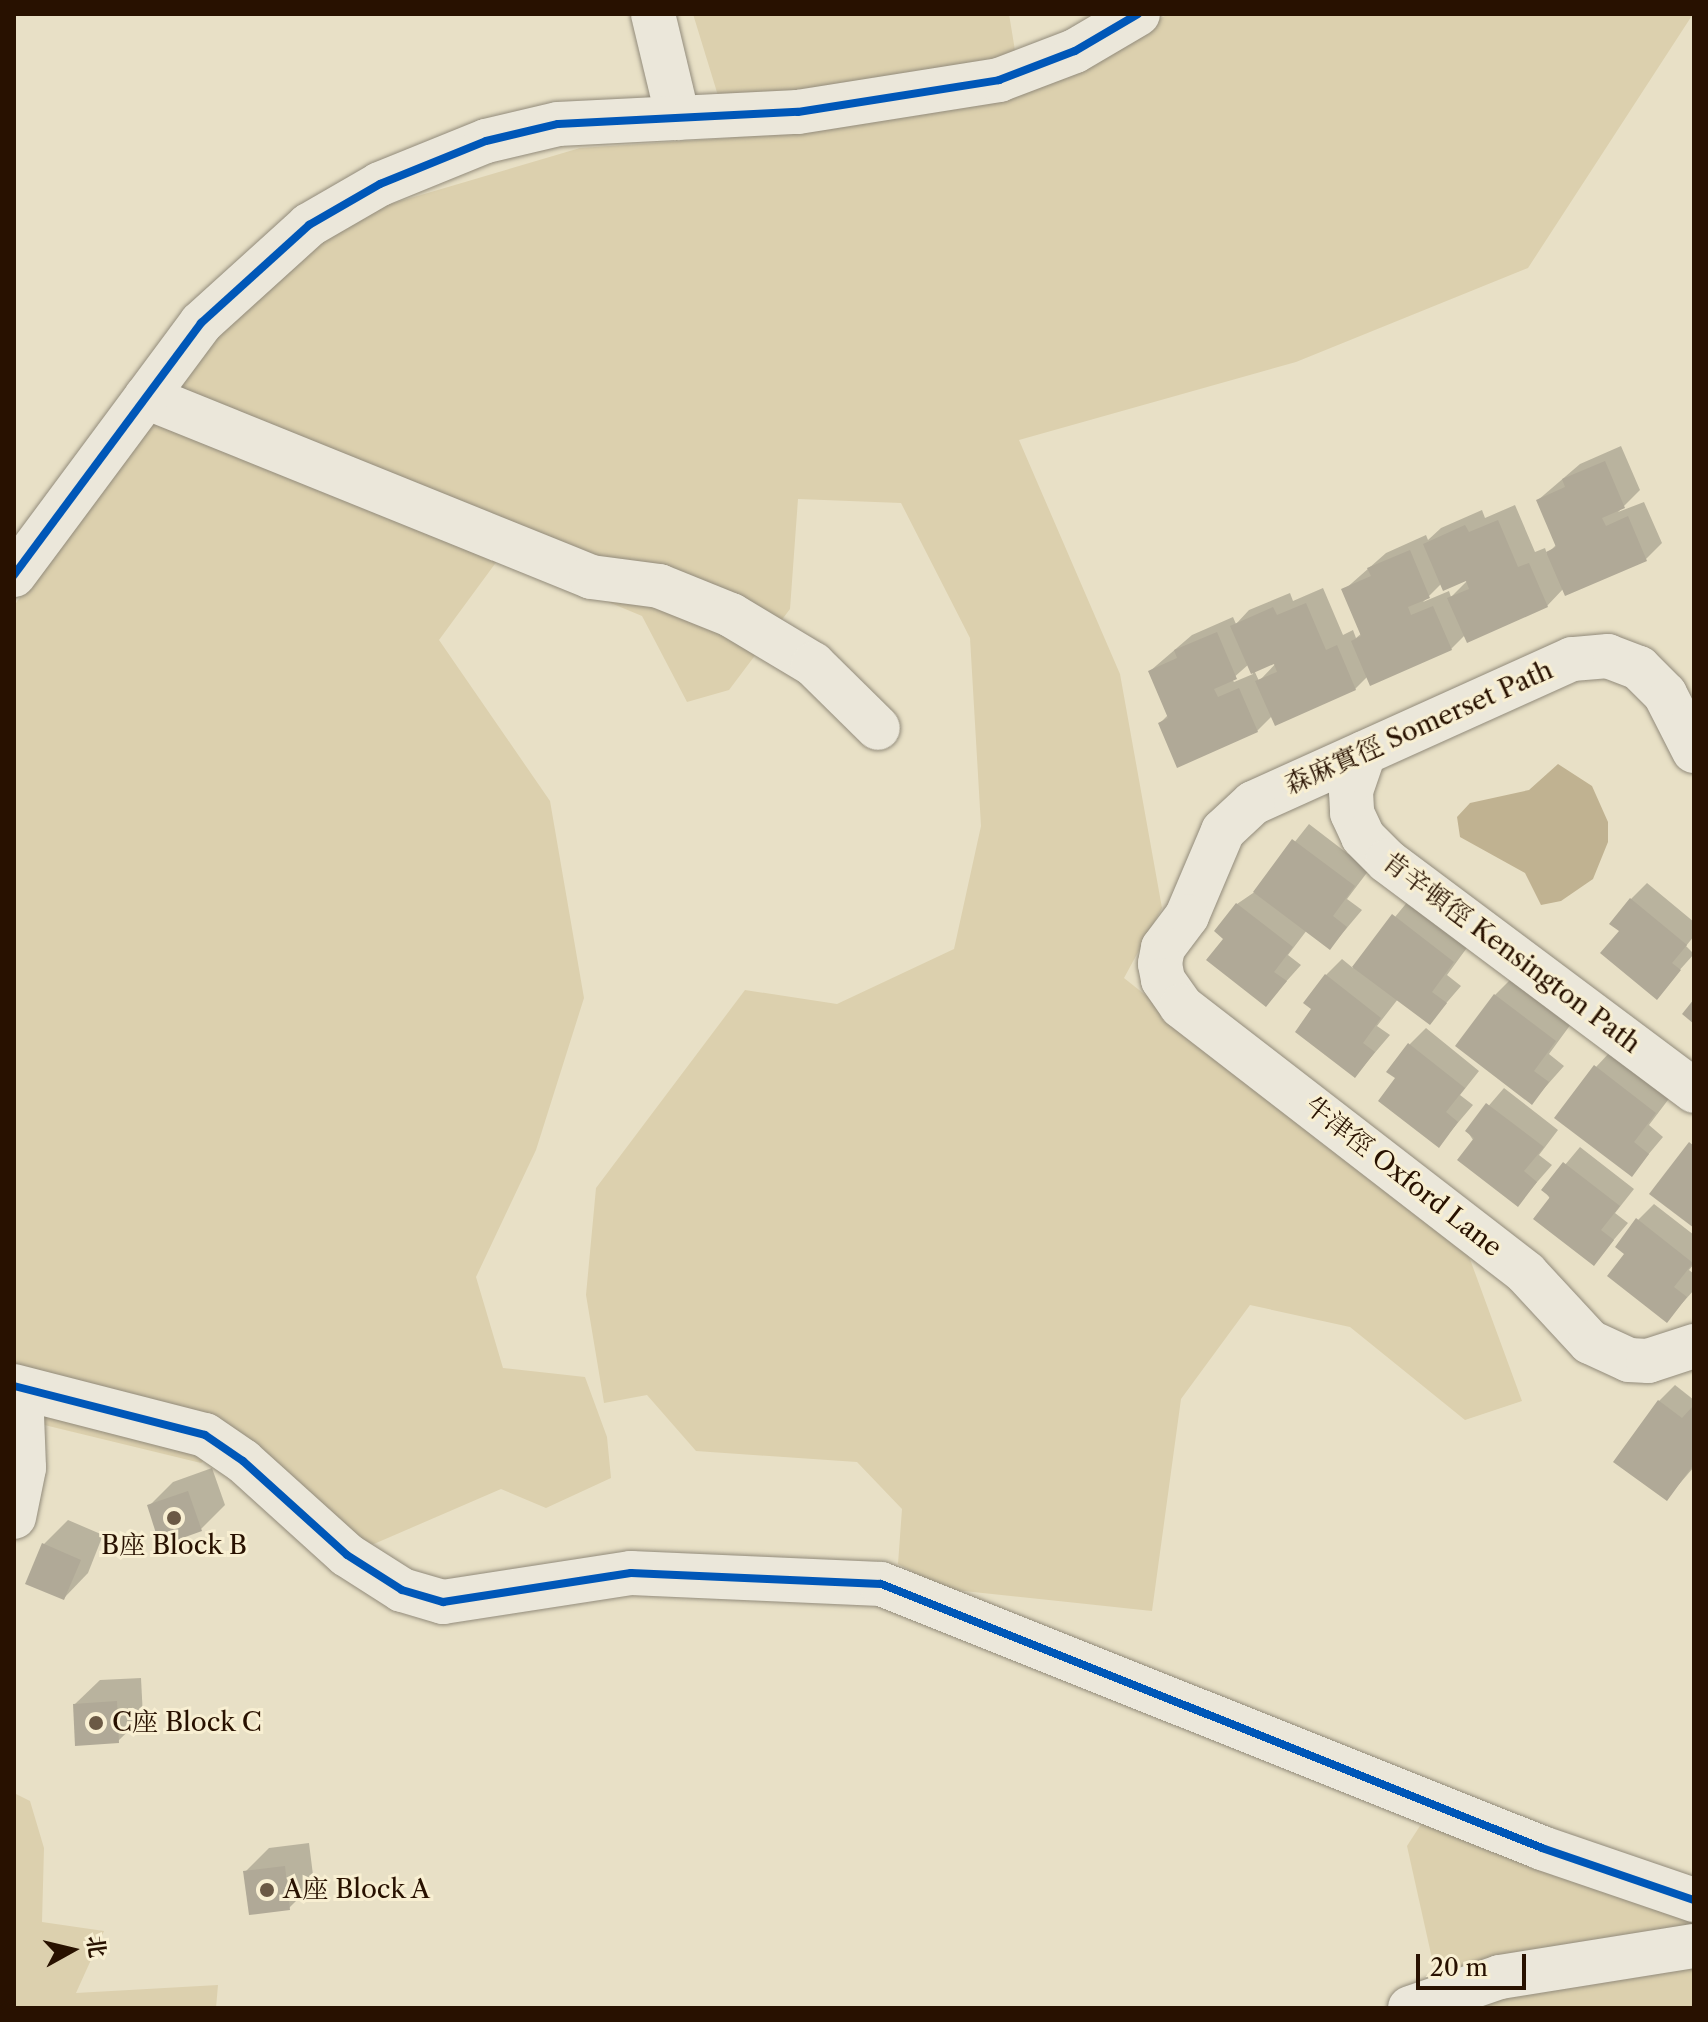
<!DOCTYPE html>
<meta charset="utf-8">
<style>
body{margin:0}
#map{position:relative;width:1708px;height:2022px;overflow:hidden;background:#e8e0c6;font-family:"Libre Caslon Text","Noto Serif SC",serif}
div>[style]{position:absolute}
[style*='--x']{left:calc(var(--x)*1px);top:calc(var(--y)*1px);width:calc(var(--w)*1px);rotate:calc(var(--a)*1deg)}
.green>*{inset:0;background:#dcd0ae}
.water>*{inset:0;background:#c0b291}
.shadow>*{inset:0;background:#0003}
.building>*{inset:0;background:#b0a997}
.roads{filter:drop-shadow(0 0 2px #928b7b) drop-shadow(0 0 2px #928b7b)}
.minor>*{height:44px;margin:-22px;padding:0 22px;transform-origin:22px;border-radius:22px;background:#ebe7da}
.cycleway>*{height:8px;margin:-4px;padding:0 4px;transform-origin:4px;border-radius:4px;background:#0057b8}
.dots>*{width:22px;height:22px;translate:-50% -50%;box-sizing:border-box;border:4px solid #f8efd2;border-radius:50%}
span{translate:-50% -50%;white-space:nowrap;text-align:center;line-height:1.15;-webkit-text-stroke:6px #f8efd2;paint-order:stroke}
.street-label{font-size:26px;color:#281100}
.poi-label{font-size:26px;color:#281100}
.left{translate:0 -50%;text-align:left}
.frame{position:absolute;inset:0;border:16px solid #281100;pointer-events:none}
.north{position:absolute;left:32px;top:1910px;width:80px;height:80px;-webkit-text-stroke:6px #f8efd2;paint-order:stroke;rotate:82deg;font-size:22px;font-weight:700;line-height:32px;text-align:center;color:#281100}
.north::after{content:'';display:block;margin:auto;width:28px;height:36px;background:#281100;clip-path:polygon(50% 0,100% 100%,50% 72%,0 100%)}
.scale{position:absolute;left:1416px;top:1954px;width:110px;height:36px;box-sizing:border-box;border:4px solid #281100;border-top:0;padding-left:10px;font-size:24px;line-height:28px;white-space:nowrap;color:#281100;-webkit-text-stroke:6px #f8efd2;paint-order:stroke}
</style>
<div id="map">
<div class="green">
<i style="clip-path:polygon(693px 14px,1009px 14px,1021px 87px,1169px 14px,1693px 14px,1528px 268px,1296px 362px,1019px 440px,1120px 674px,1162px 908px,1124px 978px,1467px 1251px,1522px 1401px,1465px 1420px,1350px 1327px,1250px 1305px,1181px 1399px,1152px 1611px,945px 1589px,898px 1564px,902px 1509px,857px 1462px,696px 1451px,647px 1395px,604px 1403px,586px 1295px,596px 1188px,745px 990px,837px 1004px,954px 949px,981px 826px,970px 638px,901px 503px,798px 499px,790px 609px,729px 690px,687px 702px,642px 616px,500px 557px,439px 640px,550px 801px,584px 998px,536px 1150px,476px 1277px,503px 1368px,585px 1377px,607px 1437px,611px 1478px,546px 1508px,501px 1489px,360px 1550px,234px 1434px,201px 1463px,32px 1422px,14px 1463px,14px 606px,184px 365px,336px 220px,580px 148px,731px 138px)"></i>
<i style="clip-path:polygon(14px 1793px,30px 1801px,44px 1848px,42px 1922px,104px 1931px,76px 1993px,218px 1985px,216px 2008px,14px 2008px)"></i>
<i style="clip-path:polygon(1427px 1815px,1694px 1894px,1694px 2008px,1443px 2008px,1407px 1846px)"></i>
</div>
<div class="water">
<i style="clip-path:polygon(1558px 764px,1592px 786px,1608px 822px,1608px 842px,1593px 879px,1561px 901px,1541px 905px,1525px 873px,1460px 837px,1457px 817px,1470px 803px,1529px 790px)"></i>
</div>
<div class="shadow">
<i style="clip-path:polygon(evenodd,1621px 446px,1640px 490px,1618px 512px,1644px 502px,1662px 543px,1646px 559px,1564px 588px,1547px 606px,1465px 635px,1451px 649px,1368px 676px,1355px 689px,1272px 716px,1257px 731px,1160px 723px,1169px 714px,1150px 671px,1192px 635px,1233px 617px,1236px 624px,1249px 610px,1290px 593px,1293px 601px,1323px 588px,1343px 635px,1353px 630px,1356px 638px,1362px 633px,1344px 590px,1386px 553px,1426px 535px,1428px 540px,1441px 528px,1482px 510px,1485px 518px,1515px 505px,1535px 552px,1545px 548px,1547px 554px,1557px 544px,1538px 500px,1580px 464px,1621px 446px,1471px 577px,1451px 597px,1449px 591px,1423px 602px,1442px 583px,1471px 577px,1621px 446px,1280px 659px,1259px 681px,1254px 670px,1280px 659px,1621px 446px,1249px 664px,1253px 674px,1234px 682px,1232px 679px,1249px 664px)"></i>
<i style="clip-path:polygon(1309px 824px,1369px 870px,1347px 899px,1362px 910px,1330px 948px,1307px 930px,1288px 955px,1301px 965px,1266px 1004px,1226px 938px,1237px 904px,1256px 891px)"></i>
<i style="clip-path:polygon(1647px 883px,1694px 922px,1694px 936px,1686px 946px,1694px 954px,1668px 983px,1622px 931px,1631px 899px)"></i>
<i style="clip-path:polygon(1409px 900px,1469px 945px,1447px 975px,1461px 986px,1429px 1023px,1398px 999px,1377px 1026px,1390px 1035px,1355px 1076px,1314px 1009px,1326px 975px,1342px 959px,1353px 968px)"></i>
<i style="clip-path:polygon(1511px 979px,1571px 1024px,1549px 1054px,1564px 1066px,1532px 1102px,1495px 995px)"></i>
<i style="clip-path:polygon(1426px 1028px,1479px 1071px,1460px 1095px,1473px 1105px,1439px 1145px,1398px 1078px,1410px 1044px)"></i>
<i style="clip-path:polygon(1611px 1051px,1671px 1096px,1649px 1125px,1663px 1137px,1632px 1174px,1596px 1067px)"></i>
<i style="clip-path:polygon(1504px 1088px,1558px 1130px,1539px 1155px,1552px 1165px,1517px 1205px,1467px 1131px)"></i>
<i style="clip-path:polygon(1580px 1147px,1634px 1189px,1615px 1213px,1628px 1223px,1594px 1263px,1544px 1190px)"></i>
<i style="clip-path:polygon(1654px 1204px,1694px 1235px,1694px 1264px,1689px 1270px,1694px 1274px,1694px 1290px,1667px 1320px,1638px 1220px)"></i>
<i style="clip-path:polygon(1675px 1385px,1694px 1400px,1694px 1467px,1667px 1498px,1659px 1401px)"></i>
<i style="clip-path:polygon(212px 1468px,225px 1505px,201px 1529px,149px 1506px,173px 1482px)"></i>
<i style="clip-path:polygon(68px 1520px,103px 1535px,88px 1573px,64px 1598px,44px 1544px)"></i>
<i style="clip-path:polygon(141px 1678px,143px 1717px,118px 1741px,75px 1704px,100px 1680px)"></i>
<i style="clip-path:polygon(309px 1843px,314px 1883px,289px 1908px,245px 1872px,269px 1848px)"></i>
</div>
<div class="building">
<i style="clip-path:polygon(1605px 461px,1625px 508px,1602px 518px,1606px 526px,1628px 516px,1647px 561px,1565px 596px,1546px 552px,1556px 547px,1536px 500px,1565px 487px,1562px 479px)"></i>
<i style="clip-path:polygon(1498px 520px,1518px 567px,1529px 563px,1548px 607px,1467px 643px,1447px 598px,1469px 589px,1466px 581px,1443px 591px,1423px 544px,1465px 525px,1469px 532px)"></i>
<i style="clip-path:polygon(1410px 550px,1430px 598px,1408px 607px,1411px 615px,1433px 606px,1452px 650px,1370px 686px,1351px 641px,1361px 636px,1341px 589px,1371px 576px,1367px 568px)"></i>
<i style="clip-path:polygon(1306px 603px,1326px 650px,1337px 645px,1356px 690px,1275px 726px,1255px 681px,1277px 672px,1274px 664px,1251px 674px,1230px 626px,1273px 607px,1277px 615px)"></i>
<i style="clip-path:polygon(1217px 632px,1237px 679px,1214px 689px,1218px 697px,1239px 688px,1258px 732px,1177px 768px,1158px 723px,1168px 718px,1148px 671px,1177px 658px,1174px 650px)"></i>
<i style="clip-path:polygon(1292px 839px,1355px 886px,1333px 916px,1347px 927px,1330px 950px,1253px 892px)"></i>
<i style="clip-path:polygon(1630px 898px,1687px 945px,1672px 963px,1681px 970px,1657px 1000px,1600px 953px,1619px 931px,1609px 924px)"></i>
<i style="clip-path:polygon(1236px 903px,1293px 947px,1274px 972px,1287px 981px,1266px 1007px,1206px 960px,1223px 939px,1214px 931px)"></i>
<i style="clip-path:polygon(1392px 914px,1454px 962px,1432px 992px,1447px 1003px,1430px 1025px,1352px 967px)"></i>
<i style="clip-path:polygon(1325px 974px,1381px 1018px,1363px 1043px,1375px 1052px,1355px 1078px,1295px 1032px,1311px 1009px,1303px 1003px)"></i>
<i style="clip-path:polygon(1494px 994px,1556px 1041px,1534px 1071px,1549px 1082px,1532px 1105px,1455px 1046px)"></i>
<i style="clip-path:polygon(1694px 999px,1694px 1024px,1682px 1014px)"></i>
<i style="clip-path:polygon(1408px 1043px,1465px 1088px,1446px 1112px,1458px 1122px,1439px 1148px,1378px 1101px,1395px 1078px,1386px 1072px)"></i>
<i style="clip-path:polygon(1594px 1065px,1656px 1113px,1634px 1142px,1649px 1154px,1632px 1177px,1554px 1118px)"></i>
<i style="clip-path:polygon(1486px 1103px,1544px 1147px,1524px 1171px,1537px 1182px,1518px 1207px,1457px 1160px,1474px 1138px,1465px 1131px)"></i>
<i style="clip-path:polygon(1689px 1142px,1694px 1146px,1694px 1228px,1649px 1194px)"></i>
<i style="clip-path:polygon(1563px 1162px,1620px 1206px,1601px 1230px,1614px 1240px,1594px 1266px,1533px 1219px,1550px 1197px,1541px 1190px)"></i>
<i style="clip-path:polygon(1636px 1218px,1693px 1263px,1674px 1287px,1687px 1297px,1667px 1323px,1607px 1276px,1624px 1254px,1615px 1247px)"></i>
<i style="clip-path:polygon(1658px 1400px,1682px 1418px,1694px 1405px,1694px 1464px,1667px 1501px,1613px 1462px)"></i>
<i style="clip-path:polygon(188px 1491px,202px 1531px,160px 1546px,147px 1505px)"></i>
<i style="clip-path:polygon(42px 1543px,81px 1560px,64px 1600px,25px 1584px)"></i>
<i style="clip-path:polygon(117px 1701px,119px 1743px,75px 1746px,73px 1704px)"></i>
<i style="clip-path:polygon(285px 1866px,290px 1910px,249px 1915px,243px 1871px)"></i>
</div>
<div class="roads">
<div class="minor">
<i style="--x:653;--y:14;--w:107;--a:76.5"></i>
<i style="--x:146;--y:397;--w:480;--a:22"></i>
<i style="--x:591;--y:577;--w:69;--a:7.5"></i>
<i style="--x:659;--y:586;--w:78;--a:21.9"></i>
<i style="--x:731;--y:615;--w:96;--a:30.9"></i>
<i style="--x:813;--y:664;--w:91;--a:44.6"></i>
<i style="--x:14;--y:575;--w:314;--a:-53.4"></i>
<i style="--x:201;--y:323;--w:146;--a:-42.2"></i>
<i style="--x:309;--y:225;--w:82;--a:-30"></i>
<i style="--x:380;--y:184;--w:114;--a:-22.1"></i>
<i style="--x:486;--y:141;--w:74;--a:-13.3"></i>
<i style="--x:558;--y:124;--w:240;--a:-2.9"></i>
<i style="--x:798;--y:112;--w:204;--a:-9"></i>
<i style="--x:999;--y:80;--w:81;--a:-20.9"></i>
<i style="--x:1075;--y:51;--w:73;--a:-30.4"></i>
<i style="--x:1694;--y:751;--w:64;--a:-117"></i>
<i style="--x:1665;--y:694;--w:37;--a:-135"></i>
<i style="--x:1639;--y:668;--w:33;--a:-159"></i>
<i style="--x:1608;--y:656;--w:36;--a:175"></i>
<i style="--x:1572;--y:659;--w:350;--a:155.7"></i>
<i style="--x:1253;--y:803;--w:41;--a:137"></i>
<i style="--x:1223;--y:831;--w:92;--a:113"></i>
<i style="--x:1187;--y:916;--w:40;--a:127"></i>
<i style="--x:1163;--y:948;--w:16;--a:101"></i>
<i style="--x:1160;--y:964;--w:16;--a:79"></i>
<i style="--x:1163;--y:980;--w:32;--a:55"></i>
<i style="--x:1181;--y:1006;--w:436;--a:37.7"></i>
<i style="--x:1526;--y:1273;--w:94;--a:47.2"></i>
<i style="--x:1590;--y:1342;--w:43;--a:24.8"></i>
<i style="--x:1629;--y:1360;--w:19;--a:3"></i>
<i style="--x:1648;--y:1361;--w:48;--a:-18.1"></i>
<i style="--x:1364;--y:753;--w:40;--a:108.9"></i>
<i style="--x:1351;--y:791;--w:22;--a:87"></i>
<i style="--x:1352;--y:813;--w:26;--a:65"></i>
<i style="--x:1363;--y:837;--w:34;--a:45"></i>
<i style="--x:1387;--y:861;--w:384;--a:36.8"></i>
<i style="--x:14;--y:1386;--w:197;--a:14.4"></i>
<i style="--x:205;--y:1435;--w:46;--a:34.4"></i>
<i style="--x:243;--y:1461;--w:140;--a:42.1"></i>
<i style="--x:347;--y:1555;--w:65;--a:32.5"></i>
<i style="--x:402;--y:1590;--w:43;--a:16.3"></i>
<i style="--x:443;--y:1602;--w:190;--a:-8.8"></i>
<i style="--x:631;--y:1573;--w:250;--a:2.5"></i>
<i style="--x:881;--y:1584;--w:712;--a:21.77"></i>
<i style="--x:1542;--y:1848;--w:161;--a:18.9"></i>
<i style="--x:14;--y:1394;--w:22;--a:69"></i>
<i style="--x:22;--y:1415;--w:53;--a:87.8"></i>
<i style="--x:24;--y:1468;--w:50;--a:101.5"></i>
<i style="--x:1410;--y:2008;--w:95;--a:-19"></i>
<i style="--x:1500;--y:1977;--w:196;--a:-9.1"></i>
</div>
</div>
<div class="cycleway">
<i style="--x:14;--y:575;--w:314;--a:-53.4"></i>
<i style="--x:201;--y:323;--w:146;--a:-42.2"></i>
<i style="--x:309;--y:225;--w:82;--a:-30"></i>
<i style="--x:380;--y:184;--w:114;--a:-22.1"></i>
<i style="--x:486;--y:141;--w:74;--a:-13.3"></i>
<i style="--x:558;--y:124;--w:240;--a:-2.9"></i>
<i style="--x:798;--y:112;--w:204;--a:-9"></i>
<i style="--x:999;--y:80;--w:81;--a:-20.9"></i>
<i style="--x:1075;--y:51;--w:73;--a:-30.4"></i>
<i style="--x:14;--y:1386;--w:197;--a:14.4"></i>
<i style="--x:205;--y:1435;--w:46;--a:34.4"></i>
<i style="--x:243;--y:1461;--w:140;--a:42.1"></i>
<i style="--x:347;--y:1555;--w:65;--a:32.5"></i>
<i style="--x:402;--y:1590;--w:43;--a:16.3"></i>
<i style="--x:443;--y:1602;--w:190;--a:-8.8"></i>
<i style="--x:631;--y:1573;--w:250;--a:2.5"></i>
<i style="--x:881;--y:1584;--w:712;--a:21.77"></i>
<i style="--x:1542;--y:1848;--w:161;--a:18.9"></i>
</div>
<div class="dots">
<i style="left:174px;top:1518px;background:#6b5945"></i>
<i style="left:96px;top:1723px;background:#6b5945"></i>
<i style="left:267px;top:1890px;background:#6b5945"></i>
</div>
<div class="street-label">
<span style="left:1419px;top:728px;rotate:-24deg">森麻實徑 Somerset Path</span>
<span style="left:1511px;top:953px;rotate:37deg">肯辛頓徑 Kensington Path</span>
<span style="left:1403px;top:1177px;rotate:38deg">牛津徑 Oxford Lane</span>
</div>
<div class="poi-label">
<span style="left:174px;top:1546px">B座 Block B</span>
<span class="left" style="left:112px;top:1723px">C座 Block C</span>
<span class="left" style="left:283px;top:1890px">A座 Block A</span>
</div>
<div class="frame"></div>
<div class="north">北</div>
<div class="scale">20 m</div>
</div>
